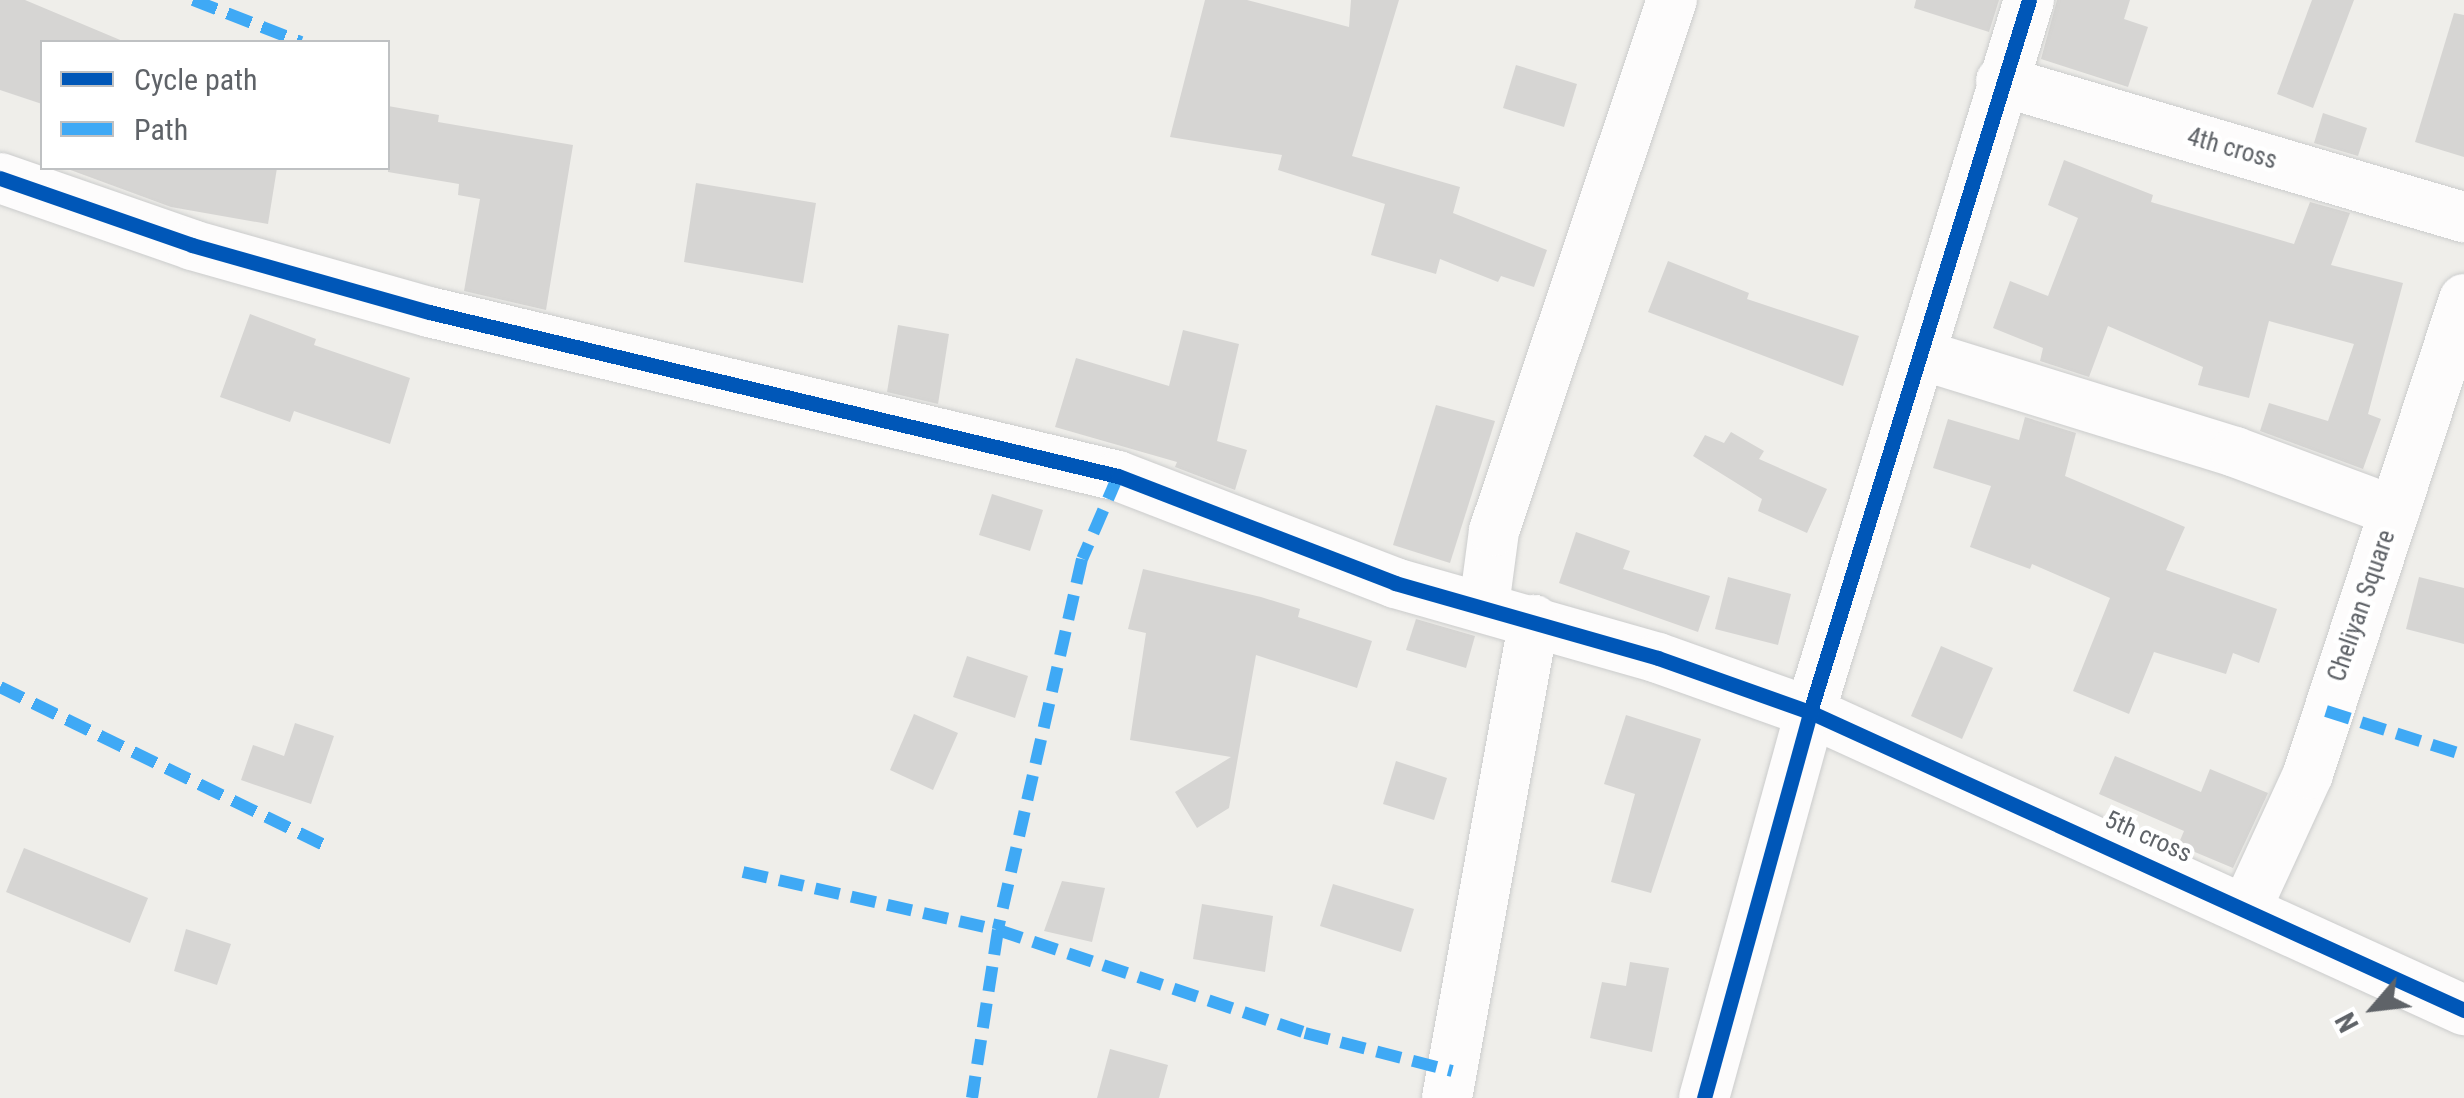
<!DOCTYPE html>
<style>
body{margin:0}
#map{position:relative;width:2464px;height:1098px;overflow:hidden;background:#efeeea;font-family:"Roboto Condensed",sans-serif}
div>[style]{position:absolute}
[style*='--x']{left:calc(var(--x)*1px);top:calc(var(--y)*1px);width:calc(var(--w)*1px);rotate:calc(var(--a)*1deg)}
.building>*{inset:0;background:#d6d5d3}
.roads{filter:drop-shadow(0 0 2px #cbcccc) drop-shadow(0 0 2px #cbcccc)}
.minor>*{height:50px;margin:-25px;padding:0 25px;transform-origin:25px;border-radius:25px;background:#fdfcfc}
.quiet>*{height:12px;margin-top:-6px;transform-origin:0;background:repeating-linear-gradient(90deg,#3fa9f5 0 25px,transparent 0 37px)}
.cycleway>*{height:15px;margin:-7.5px;padding:0 7.5px;transform-origin:7.5px;border-radius:7.5px;background:#0057b8}
span{translate:-50% -50%;white-space:nowrap;text-align:center;line-height:1.15;-webkit-text-stroke:9px #fff;paint-order:stroke}
.street-label{font-size:25px;color:#5f6368}
.legend{position:absolute;left:40px;top:40px;width:350px;height:130px;box-sizing:border-box;background:#fff;border:2px solid #bfc1c3;margin:0;padding:12px 18px;list-style:none;font-size:30px;color:#5f6368}
.legend li{display:flex;align-items:center;gap:20px;height:50px}
.legend b{width:50px;border:2px solid #bfc1c3}
.north{position:absolute;left:2324px;top:958px;width:100px;height:100px;-webkit-text-stroke:8px #fff;paint-order:stroke;rotate:242deg;font-size:28px;font-weight:700;line-height:40px;text-align:center;color:#5f6368}
.north::after{content:'';display:block;margin:auto;width:35px;height:45px;background:#5f6368;clip-path:polygon(50% 0,100% 100%,50% 72%,0 100%)}
</style>
<div id="map">
<div class="building">
<i style="clip-path:polygon(0 0,25px 0,125px 42px,42px 42px,42px 104px,0 90px)"></i>
<i style="clip-path:polygon(1205px 0,1247px 0,1349px 27px,1351px 0,1399px 0,1352px 156px,1460px 187px,1453px 213px,1547px 250px,1534px 287px,1501px 276px,1498px 282px,1440px 259px,1436px 274px,1371px 255px,1385px 204px,1278px 170px,1282px 155px,1170px 137px)"></i>
<i style="clip-path:polygon(1916px 0,1999px 0,1989px 32px,1914px 8px)"></i>
<i style="clip-path:polygon(2057px 0,2130px 0,2124px 19px,2148px 27px,2128px 87px,2041px 59px)"></i>
<i style="clip-path:polygon(2312px 0,2354px 0,2313px 108px,2277px 94px)"></i>
<i style="clip-path:polygon(2454px 13px,2464px 15px,2464px 157px,2415px 142px)"></i>
<i style="clip-path:polygon(1516px 65px,1577px 84px,1564px 127px,1503px 108px)"></i>
<i style="clip-path:polygon(388px 106px,439px 115px,438px 122px,573px 145px,546px 310px,464px 291px,480px 199px,458px 195px,459px 184px,388px 172px)"></i>
<i style="clip-path:polygon(2323px 113px,2367px 128px,2358px 156px,2314px 143px)"></i>
<i style="clip-path:polygon(2064px 160px,2153px 195px,2151px 202px,2294px 244px,2310px 202px,2350px 213px,2331px 265px,2403px 283px,2368px 414px,2381px 419px,2363px 469px,2260px 431px,2269px 403px,2328px 421px,2354px 344px,2269px 321px,2249px 398px,2198px 385px,2203px 367px,2108px 326px,2089px 377px,2040px 361px,2043px 348px,1993px 328px,2010px 281px,2048px 296px,2078px 218px,2048px 205px)"></i>
<i style="clip-path:polygon(65px 168px,277px 168px,268px 224px,171px 207px)"></i>
<i style="clip-path:polygon(696px 183px,816px 203px,803px 283px,684px 262px)"></i>
<i style="clip-path:polygon(1668px 261px,1749px 293px,1747px 299px,1859px 336px,1843px 386px,1648px 312px)"></i>
<i style="clip-path:polygon(250px 314px,316px 339px,314px 345px,410px 378px,390px 444px,294px 411px,290px 422px,220px 397px)"></i>
<i style="clip-path:polygon(898px 325px,949px 334px,938px 404px,887px 392px)"></i>
<i style="clip-path:polygon(1183px 330px,1239px 344px,1217px 441px,1247px 450px,1235px 490px,1175px 467px,1177px 462px,1055px 427px,1076px 358px,1169px 386px)"></i>
<i style="clip-path:polygon(1436px 405px,1495px 421px,1450px 563px,1393px 545px)"></i>
<i style="clip-path:polygon(2025px 417px,2076px 433px,2065px 476px,2185px 527px,2166px 570px,2277px 609px,2259px 663px,2233px 653px,2226px 674px,2154px 652px,2129px 714px,2073px 691px,2110px 598px,2032px 564px,2030px 569px,1970px 547px,1991px 486px,1933px 468px,1948px 419px,2019px 440px)"></i>
<i style="clip-path:polygon(1731px 432px,1764px 451px,1759px 459px,1827px 489px,1807px 533px,1758px 511px,1762px 499px,1693px 456px,1705px 435px,1724px 443px)"></i>
<i style="clip-path:polygon(992px 494px,1043px 510px,1030px 551px,979px 535px)"></i>
<i style="clip-path:polygon(1576px 532px,1630px 551px,1623px 569px,1710px 596px,1698px 632px,1559px 583px)"></i>
<i style="clip-path:polygon(1143px 569px,1261px 597px,1300px 609px,1298px 617px,1372px 641px,1357px 688px,1256px 655px,1229px 808px,1197px 828px,1175px 792px,1231px 757px,1130px 740px,1146px 633px,1128px 629px)"></i>
<i style="clip-path:polygon(1728px 577px,1791px 594px,1778px 645px,1715px 629px)"></i>
<i style="clip-path:polygon(2419px 577px,2464px 588px,2464px 644px,2406px 629px)"></i>
<i style="clip-path:polygon(1416px 619px,1475px 636px,1466px 668px,1406px 650px)"></i>
<i style="clip-path:polygon(1941px 646px,1993px 668px,1962px 739px,1911px 716px)"></i>
<i style="clip-path:polygon(967px 656px,1028px 676px,1015px 718px,953px 697px)"></i>
<i style="clip-path:polygon(914px 714px,958px 733px,933px 790px,890px 770px)"></i>
<i style="clip-path:polygon(1626px 715px,1701px 739px,1651px 893px,1611px 882px,1635px 794px,1604px 784px)"></i>
<i style="clip-path:polygon(295px 723px,334px 736px,311px 804px,241px 780px,253px 745px,284px 756px)"></i>
<i style="clip-path:polygon(2115px 756px,2201px 792px,2210px 769px,2268px 793px,2233px 868px,2178px 845px,2184px 831px,2099px 794px)"></i>
<i style="clip-path:polygon(1396px 761px,1447px 778px,1434px 820px,1383px 804px)"></i>
<i style="clip-path:polygon(24px 848px,148px 898px,130px 943px,6px 892px)"></i>
<i style="clip-path:polygon(1062px 881px,1105px 888px,1092px 942px,1044px 931px)"></i>
<i style="clip-path:polygon(1333px 884px,1414px 909px,1401px 952px,1320px 926px)"></i>
<i style="clip-path:polygon(1202px 904px,1273px 916px,1265px 972px,1193px 959px)"></i>
<i style="clip-path:polygon(186px 929px,231px 944px,217px 985px,174px 971px)"></i>
<i style="clip-path:polygon(1630px 962px,1669px 968px,1652px 1052px,1590px 1038px,1602px 982px,1626px 986px)"></i>
<i style="clip-path:polygon(1110px 1049px,1168px 1065px,1159px 1098px,1097px 1098px)"></i>
</div>
<div class="roads">
<div class="minor">
<i style="--x:2001;--y:81;--w:483;--a:16.4"></i>
<i style="--x:0;--y:178;--w:203;--a:19.2"></i>
<i style="--x:192;--y:245;--w:246;--a:15.8"></i>
<i style="--x:429;--y:312;--w:708;--a:13.39"></i>
<i style="--x:1118;--y:476;--w:297;--a:21.1"></i>
<i style="--x:1395;--y:583;--w:273;--a:15.9"></i>
<i style="--x:1658;--y:658;--w:161;--a:19.6"></i>
<i style="--x:1810;--y:712;--w:719;--a:24.5"></i>
<i style="--x:1922;--y:355;--w:328;--a:17.2"></i>
<i style="--x:2235;--y:452;--w:170;--a:20.4"></i>
<i style="--x:1484;--y:606;--w:76;--a:-82.4"></i>
<i style="--x:1494;--y:531;--w:560;--a:-71.47"></i>
<i style="--x:2246;--y:909;--w:149;--a:-65.3"></i>
<i style="--x:2308;--y:774;--w:500;--a:-71.8"></i>
<i style="--x:1447;--y:1098;--w:486;--a:-79.7"></i>
<i style="--x:1704;--y:1098;--w:400;--a:-74.6"></i>
<i style="--x:1810;--y:712;--w:745;--a:-72.9"></i>
</div>
</div>
<div class="quiet">
<i style="--x:193;--y:0;--w:116;--a:21.3"></i>
<i style="--x:1118;--y:476;--w:90;--a:113.4"></i>
<i style="--x:1082;--y:559;--w:380;--a:102.8"></i>
<i style="--x:998;--y:930;--w:324;--a:18.5"></i>
<i style="--x:1305;--y:1033;--w:152;--a:14.5"></i>
<i style="--x:0;--y:687;--w:365;--a:26"></i>
<i style="--x:2326;--y:711;--w:145;--a:17.7"></i>
<i style="--x:743;--y:872;--w:262;--a:12.8"></i>
<i style="--x:998;--y:930;--w:170;--a:98.8"></i>
</div>
<div class="cycleway">
<i style="--x:0;--y:178;--w:203;--a:19.2"></i>
<i style="--x:192;--y:245;--w:246;--a:15.8"></i>
<i style="--x:429;--y:312;--w:708;--a:13.39"></i>
<i style="--x:1118;--y:476;--w:297;--a:21.1"></i>
<i style="--x:1395;--y:583;--w:273;--a:15.9"></i>
<i style="--x:1658;--y:658;--w:161;--a:19.6"></i>
<i style="--x:1810;--y:712;--w:719;--a:24.5"></i>
<i style="--x:1704;--y:1098;--w:400;--a:-74.6"></i>
<i style="--x:1810;--y:712;--w:745;--a:-72.9"></i>
</div>
<div class="street-label">
<span style="left:2232px;top:149px;rotate:16deg">4th cross</span>
<span style="left:2362px;top:606px;rotate:-71deg">Cheliyan Square</span>
<span style="left:2148px;top:837px;rotate:24deg">5th cross</span>
</div>
<ul class="legend">
<li><b style="height:12px;background:#0057b8"></b>Cycle path</li>
<li><b style="height:12px;background:#3fa9f5"></b>Path</li>
</ul>
<div class="north">N</div>
</div>
